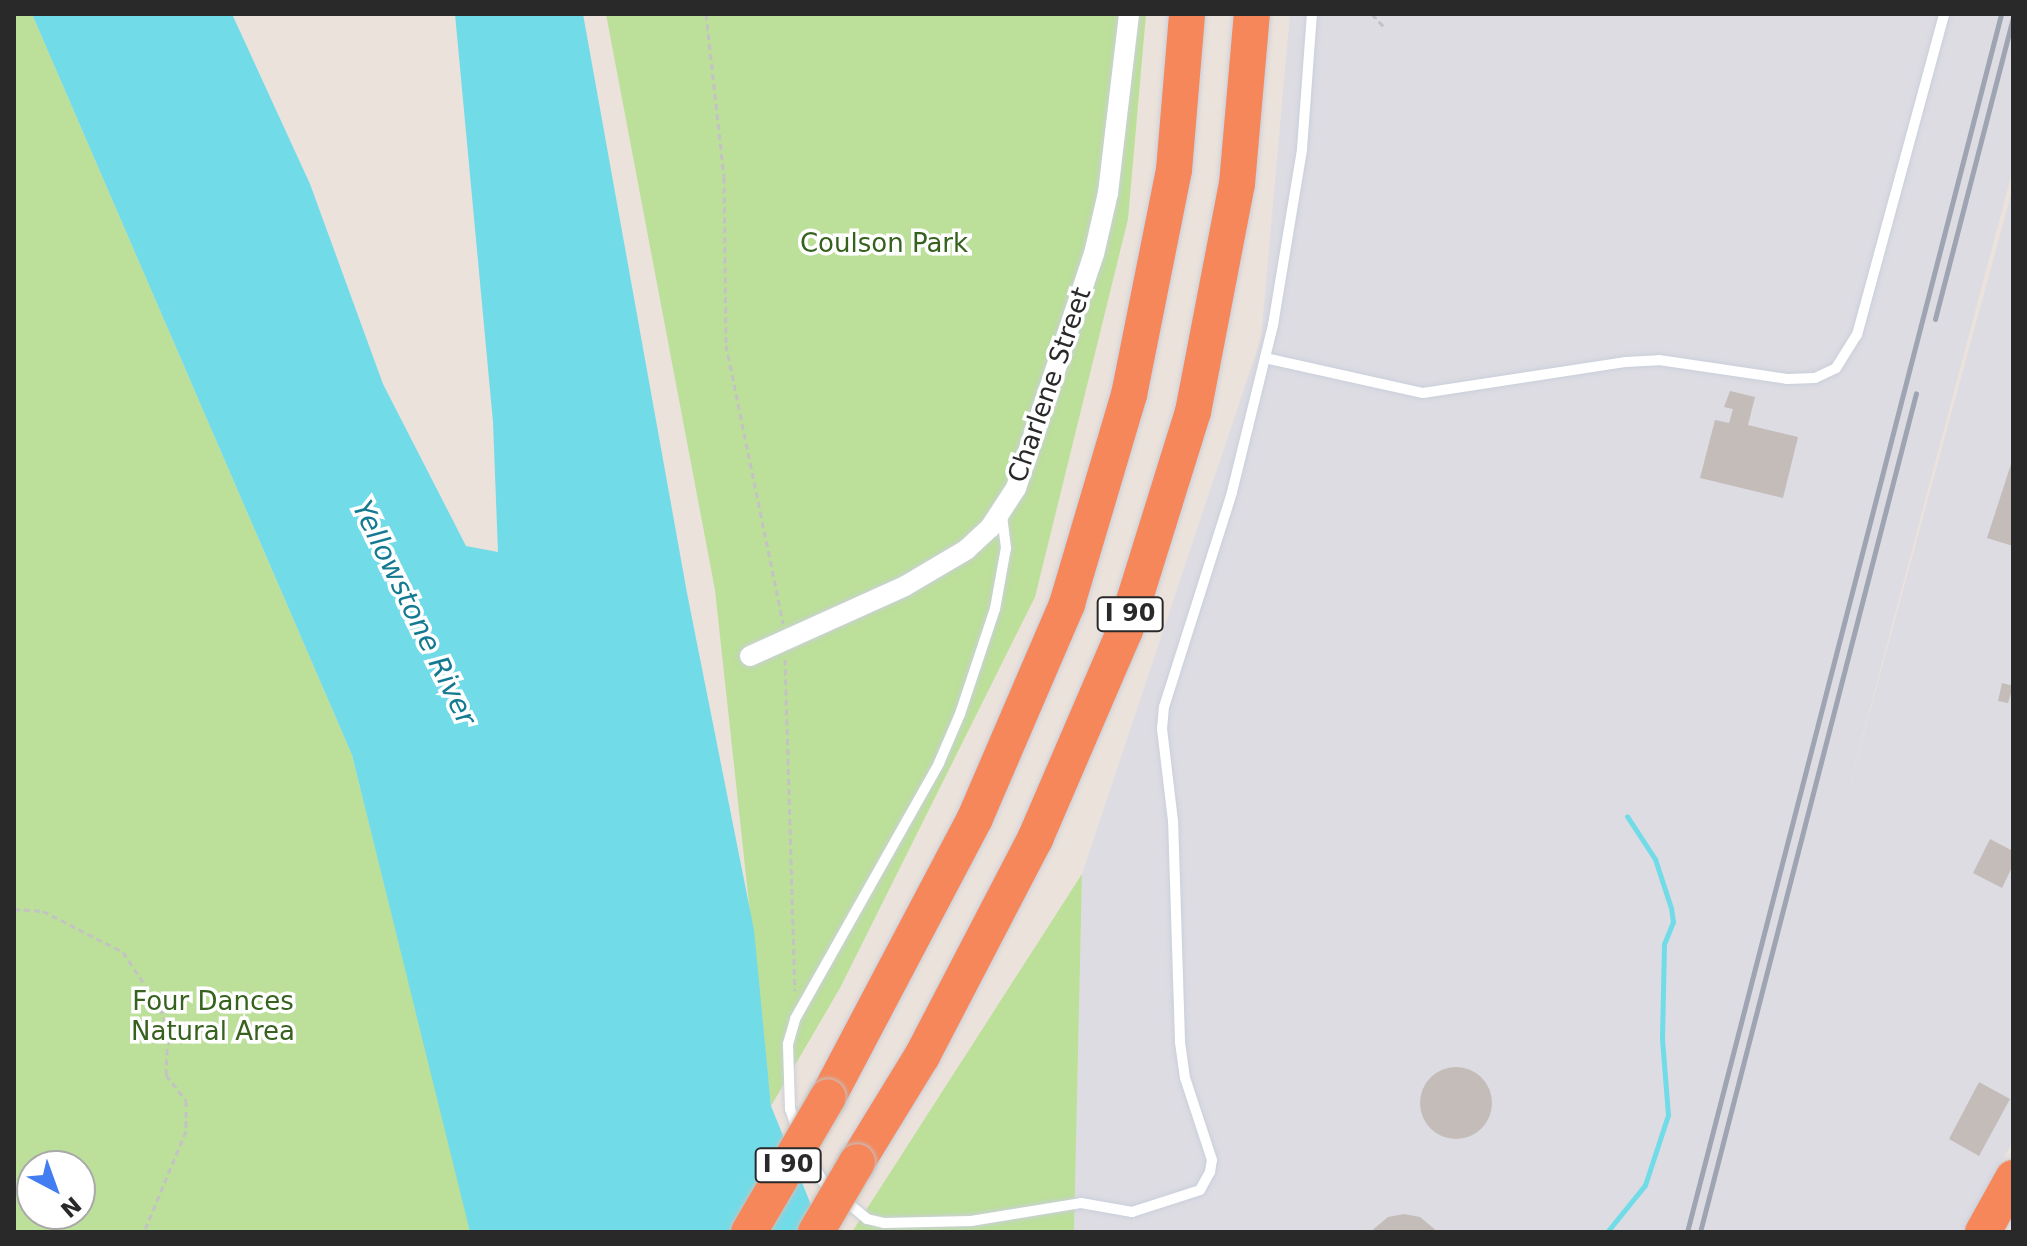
<!DOCTYPE html>
<style>
body{margin:0}
#map{position:relative;width:2027px;height:1246px;overflow:hidden;background:#ebe2db;font-family:"DejaVu Sans",sans-serif}
div>[style]{position:absolute}
[style*='--x']{left:calc(var(--x)*1px);top:calc(var(--y)*1px);width:calc(var(--w)*1px);rotate:calc(var(--a)*1deg)}
.industrial>*{inset:0;background:#dddce3}
.green>*{inset:0;background:#bcdf9a}
.water>*{inset:0;background:#72dbe8}
.stream>*{height:5px;margin:-2.5px;padding:0 2.5px;transform-origin:2.5px;border-radius:2.5px;background:#72dbe8}
.building>*{inset:0;background:#c3bcb8}
.round{border-radius:50%}
.path>*{height:3px;margin-top:-1.5px;transform-origin:0;background:repeating-linear-gradient(90deg,#c3c3c3 0 6px,transparent 0 10px)}
.roads{filter:drop-shadow(0 0 2px #cacfda) drop-shadow(0 0 2px #cacfda)}
.lane>*{height:10px;margin:-5px;padding:0 5px;transform-origin:5px;border-radius:5px;background:#fff}
.street>*{height:20px;margin:-10px;padding:0 10px;transform-origin:10px;border-radius:10px;background:#fff}
.highway>*{height:36px;margin:-18px;padding:0 18px;transform-origin:18px;border-radius:18px;background:#f6875a}
.rail>*{height:5px;margin:-2.5px;padding:0 2.5px;transform-origin:2.5px;border-radius:2.5px;background:#9ea4b2}
.bridges{filter:drop-shadow(0 0 2px #c3c3c3) drop-shadow(0 0 2px #c3c3c3)}
.highway-bridge>*{height:36px;margin:-18px;padding:0 18px;transform-origin:18px;border-radius:18px;background:#f6875a}
span{translate:-50% -50%;white-space:nowrap;text-align:center;line-height:1.15;-webkit-text-stroke:7px #fff;paint-order:stroke}
.shield-label span{padding:2px 6px;background:#fff;border:2px solid;border-radius:6px;-webkit-text-stroke-width:0}
.shield-label{font-size:24px;color:#292929;font-weight:700}
.park-label{font-size:26px;color:#36621d}
.street-label{font-size:26px;color:#292929}
.water-label{font-size:28px;color:#137a92;font-style:italic}
.frame{position:absolute;inset:0;border:16px solid #292929;pointer-events:none}
.north{position:absolute;left:16px;top:1150px;width:80px;height:80px;box-sizing:border-box;background:#fff;border:2px solid #a9a9a9;border-radius:50%;rotate:139deg;font-size:22px;font-weight:700;line-height:32px;text-align:center;color:#292929}
.north::after{content:'';display:block;margin:auto;width:28px;height:36px;background:#427df1;clip-path:polygon(50% 0,100% 100%,50% 72%,0 100%)}
</style>
<div id="map">
<div class="industrial">
<i style="clip-path:polygon(1290px 14px,2013px 14px,2013px 169px,1842px 814px,2013px 187px,2013px 1141px,1962px 1232px,1074px 1232px,1082px 874px,1261px 338px)"></i>
</div>
<div class="green">
<i style="clip-path:polygon(evenodd,14px 14px,32px 14px,352px 755px,471px 1232px,14px 1232px,14px 14px,32px 1166px,80px 1166px,80px 1214px,32px 1214px,32px 1166px)"></i>
<i style="clip-path:polygon(606px 14px,1146px 14px,1128px 219px,1035px 597px,840px 988px,771px 1106px,715px 590px)"></i>
<i style="clip-path:polygon(1082px 874px,1074px 1232px,852px 1232px)"></i>
</div>
<div class="water">
<i style="clip-path:polygon(32px 14px,232px 14px,310px 184px,383px 384px,466px 546px,498px 552px,493px 422px,455px 14px,583px 14px,687px 593px,754px 930px,771px 1106px,822px 1232px,470px 1232px,352px 755px)"></i>
</div>
<div class="stream">
<i style="--x:1607;--y:1232;--w:60;--a:-51"></i>
<i style="--x:1645;--y:1185;--w:74;--a:-71.8"></i>
<i style="--x:1668;--y:1115;--w:76;--a:-94.5"></i>
<i style="--x:1662;--y:1039;--w:95;--a:-88.8"></i>
<i style="--x:1664;--y:944;--w:24;--a:-68"></i>
<i style="--x:1673;--y:922;--w:14;--a:-98"></i>
<i style="--x:1671;--y:908;--w:52;--a:-108.1"></i>
<i style="--x:1655;--y:859;--w:51;--a:-123.1"></i>
</div>
<div class="building">
<i style="clip-path:polygon(1730px 391px,1755px 397px,1748px 425px,1798px 437px,1783px 498px,1700px 478px,1715px 420px,1729px 423px,1733px 409px,1724px 407px)"></i>
<i style="clip-path:polygon(2013px 458px,2013px 546px,1987px 538px)"></i>
<i style="clip-path:polygon(2002px 683px,2013px 686px,2008px 703px,1998px 701px)"></i>
<i style="clip-path:polygon(1990px 839px,2013px 851px,2013px 865px,2002px 888px,1973px 873px)"></i>
<i class="round" style="left:1420px;top:1067px;width:72px;height:72px"></i>
<i style="clip-path:polygon(1979px 1082px,2010px 1099px,1979px 1156px,1949px 1139px)"></i>
<i style="clip-path:polygon(1404px 1214px,1420px 1217px,1438px 1232px,1370px 1232px,1388px 1217px)"></i>
</div>
<div class="path">
<i style="--x:706;--y:14;--w:164;--a:83.7"></i>
<i style="--x:724;--y:177;--w:168;--a:89.3"></i>
<i style="--x:726;--y:345;--w:284;--a:78.4"></i>
<i style="--x:1372;--y:14;--w:19;--a:47"></i>
<i style="--x:785;--y:659;--w:332;--a:88.3"></i>
<i style="--x:14;--y:909;--w:29;--a:4"></i>
<i style="--x:43;--y:911;--w:90;--a:27.1"></i>
<i style="--x:123;--y:952;--w:67;--a:56.5"></i>
<i style="--x:160;--y:1008;--w:22;--a:69"></i>
<i style="--x:168;--y:1029;--w:46;--a:92.5"></i>
<i style="--x:166;--y:1075;--w:33;--a:52"></i>
<i style="--x:186;--y:1101;--w:30;--a:90"></i>
<i style="--x:186;--y:1131;--w:109;--a:112.6"></i>
</div>
<div class="roads">
<div class="lane">
<i style="--x:1265;--y:358;--w:162;--a:12.5"></i>
<i style="--x:1423;--y:393;--w:204;--a:-8.7"></i>
<i style="--x:1625;--y:362;--w:34;--a:-3"></i>
<i style="--x:1659;--y:360;--w:129;--a:8.4"></i>
<i style="--x:1787;--y:379;--w:28;--a:-2"></i>
<i style="--x:1815;--y:378;--w:23;--a:-25"></i>
<i style="--x:1836;--y:368;--w:39;--a:-58"></i>
<i style="--x:1857;--y:335;--w:333;--a:-74.8"></i>
<i style="--x:797;--y:1130;--w:22;--a:-108"></i>
<i style="--x:790;--y:1109;--w:65;--a:-91.8"></i>
<i style="--x:788;--y:1044;--w:26;--a:-74"></i>
<i style="--x:795;--y:1019;--w:294;--a:-60.6"></i>
<i style="--x:939;--y:763;--w:53;--a:-66.8"></i>
<i style="--x:960;--y:714;--w:111;--a:-71.6"></i>
<i style="--x:995;--y:609;--w:62;--a:-79.8"></i>
<i style="--x:1006;--y:548;--w:35;--a:-97"></i>
<i style="--x:806;--y:1153;--w:35;--a:59"></i>
<i style="--x:824;--y:1183;--w:56;--a:39.9"></i>
<i style="--x:867;--y:1219;--w:17;--a:13"></i>
<i style="--x:884;--y:1223;--w:87;--a:-1.3"></i>
<i style="--x:971;--y:1221;--w:111;--a:-9.3"></i>
<i style="--x:1081;--y:1203;--w:52;--a:10"></i>
<i style="--x:1132;--y:1212;--w:71;--a:-17.9"></i>
<i style="--x:1200;--y:1190;--w:21;--a:-61"></i>
<i style="--x:1210;--y:1172;--w:12;--a:-81"></i>
<i style="--x:1212;--y:1160;--w:86;--a:-108.2"></i>
<i style="--x:1185;--y:1078;--w:37;--a:-98"></i>
<i style="--x:1180;--y:1041;--w:220;--a:-91.8"></i>
<i style="--x:1173;--y:821;--w:93;--a:-96.8"></i>
<i style="--x:1162;--y:729;--w:22;--a:-85"></i>
<i style="--x:1164;--y:707;--w:225;--a:-72.4"></i>
<i style="--x:1232;--y:492;--w:172;--a:-76.2"></i>
<i style="--x:1273;--y:325;--w:178;--a:-80.6"></i>
<i style="--x:1302;--y:149;--w:135;--a:-85.8"></i>
</div>
<div class="street">
<i style="--x:750;--y:656;--w:170;--a:-24.3"></i>
<i style="--x:905;--y:586;--w:71;--a:-30.5"></i>
<i style="--x:966;--y:550;--w:33;--a:-43"></i>
<i style="--x:990;--y:528;--w:48;--a:-57"></i>
<i style="--x:1016;--y:488;--w:247;--a:-71.6"></i>
<i style="--x:1094;--y:254;--w:63;--a:-77.1"></i>
<i style="--x:1108;--y:193;--w:180;--a:-83.3"></i>
</div>
<div class="highway">
<i style="--x:828;--y:1097;--w:315;--a:-62.2"></i>
<i style="--x:975;--y:818;--w:233;--a:-66.7"></i>
<i style="--x:1067;--y:604;--w:218;--a:-73.5"></i>
<i style="--x:1129;--y:395;--w:229;--a:-78.7"></i>
<i style="--x:1174;--y:170;--w:157;--a:-85.2"></i>
<i style="--x:857;--y:1162;--w:124;--a:-58.5"></i>
<i style="--x:922;--y:1056;--w:245;--a:-62.5"></i>
<i style="--x:1035;--y:839;--w:228;--a:-66.7"></i>
<i style="--x:1125;--y:630;--w:228;--a:-72.7"></i>
<i style="--x:1193;--y:412;--w:232;--a:-79.1"></i>
<i style="--x:1237;--y:184;--w:171;--a:-85"></i>
<i style="--x:1983;--y:1232;--w:62;--a:-60.9"></i>
</div>
</div>
<div class="rail">
<i style="--x:1935;--y:319;--w:312;--a:-75.5"></i>
<i style="--x:1687;--y:1232;--w:1258;--a:-75.54"></i>
<i style="--x:1700;--y:1232;--w:866;--a:-75.56"></i>
</div>
<div class="bridges">
<div class="highway-bridge">
<i style="--x:749;--y:1232;--w:156;--a:-59.7"></i>
<i style="--x:816;--y:1232;--w:81;--a:-59.6"></i>
</div>
</div>
<div class="shield-label">
<span style="left:1130px;top:614px">I 90</span>
<span style="left:788px;top:1165px">I 90</span>
</div>
<div class="park-label">
<span style="left:884px;top:244px">Coulson Park</span>
<span style="left:213px;top:1017px">Four Dances<br>Natural Area</span>
</div>
<div class="street-label">
<span style="left:1050px;top:385px;rotate:-71deg">Charlene Street</span>
</div>
<div class="water-label">
<span style="left:414px;top:613px;rotate:64deg">Yellowstone River</span>
</div>
<div class="frame"></div>
<div class="north">N</div>
</div>
